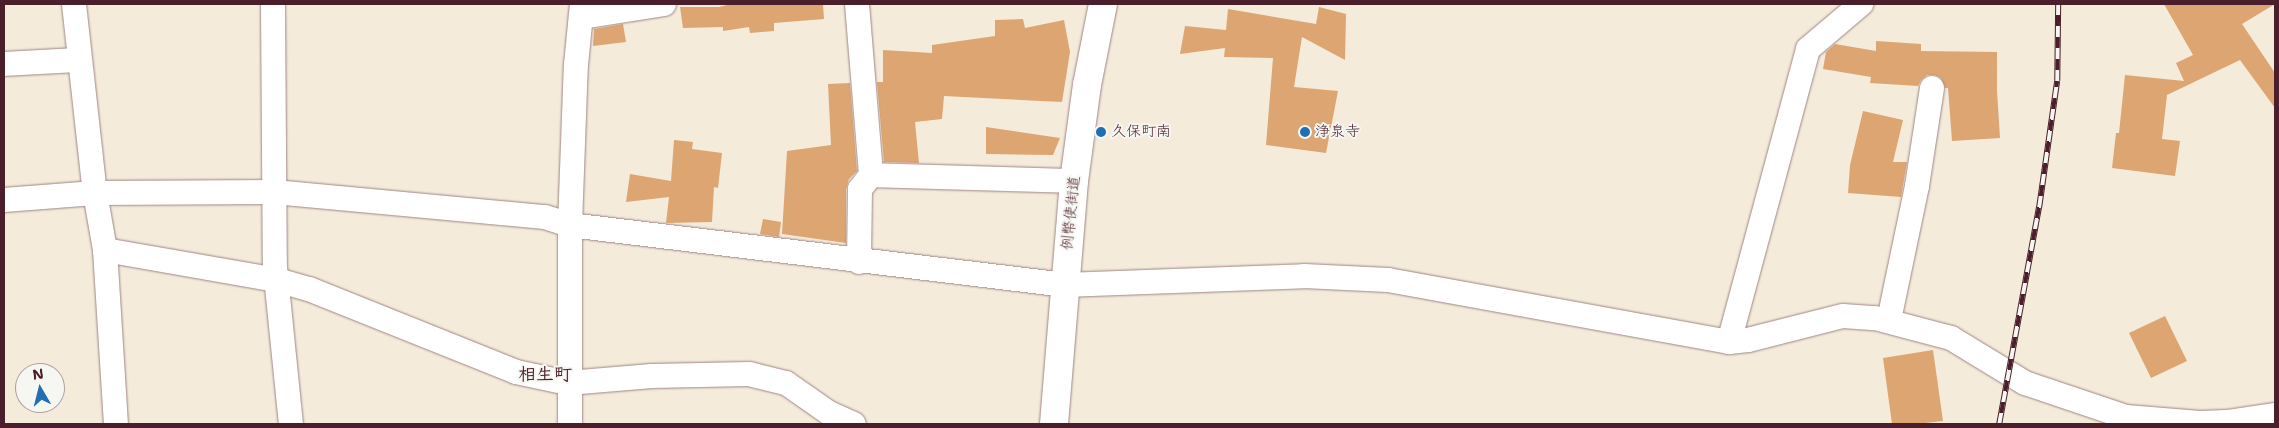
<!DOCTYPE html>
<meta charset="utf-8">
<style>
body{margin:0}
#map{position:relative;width:2279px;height:428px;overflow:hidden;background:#f4ebdb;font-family:"Shantell Sans","Klee One",sans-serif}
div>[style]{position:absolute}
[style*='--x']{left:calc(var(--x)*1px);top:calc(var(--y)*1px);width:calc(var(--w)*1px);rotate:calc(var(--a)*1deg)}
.building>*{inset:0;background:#dda572}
.roads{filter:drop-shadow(0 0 1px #9f8583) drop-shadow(0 0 1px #9f8583)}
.minor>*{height:24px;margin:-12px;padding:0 12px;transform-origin:12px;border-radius:12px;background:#fff}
.tertiary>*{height:28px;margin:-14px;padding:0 14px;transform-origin:14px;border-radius:14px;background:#fff}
.rail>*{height:5.5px;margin-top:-2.75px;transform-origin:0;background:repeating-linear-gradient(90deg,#f6f6f2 0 11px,#4a1f2b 0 22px);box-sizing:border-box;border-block:1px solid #4a1f2b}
.dots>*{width:14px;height:14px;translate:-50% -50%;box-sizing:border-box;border:2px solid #f6f6f2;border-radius:50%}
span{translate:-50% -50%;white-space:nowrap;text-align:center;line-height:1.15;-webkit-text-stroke:4px #f6f6f2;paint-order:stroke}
.poi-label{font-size:15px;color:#4a1f2b}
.left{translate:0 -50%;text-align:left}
.street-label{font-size:15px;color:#4a1f2b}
.quarter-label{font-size:18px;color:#4a1f2b;font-weight:700}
.frame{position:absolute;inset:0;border:5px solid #4a1f2b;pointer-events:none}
.north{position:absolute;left:15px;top:363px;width:50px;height:50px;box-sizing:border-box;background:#f6f6f2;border:1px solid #b1a0a2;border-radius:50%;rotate:352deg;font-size:14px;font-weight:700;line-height:20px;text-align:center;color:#4a1f2b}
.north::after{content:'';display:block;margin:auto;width:18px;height:22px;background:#1f6fb2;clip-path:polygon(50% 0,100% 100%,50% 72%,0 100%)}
</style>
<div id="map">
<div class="building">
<i style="clip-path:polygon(731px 4px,823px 4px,824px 19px,774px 23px,774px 31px,750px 33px,749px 27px,723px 31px,723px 27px,683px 28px,680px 7px,719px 7px)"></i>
<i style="clip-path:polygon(2164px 4px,2275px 4px,2242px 24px,2275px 73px,2275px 108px,2240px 60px,2167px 95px,2162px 139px,2180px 141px,2175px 176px,2112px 168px,2116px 133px,2119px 133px,2125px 75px,2184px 81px,2176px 63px,2193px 55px)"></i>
<i style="clip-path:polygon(1319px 7px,1346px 14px,1345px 60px,1302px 37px,1294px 87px,1338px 91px,1326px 153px,1266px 145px,1273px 58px,1224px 57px,1225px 48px,1180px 54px,1185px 26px,1226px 30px,1228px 9px,1316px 24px)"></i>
<i style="clip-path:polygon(1023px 19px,1025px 28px,1064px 20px,1070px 52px,1062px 102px,944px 96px,942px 119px,915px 122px,919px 163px,884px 162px,877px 82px,883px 82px,883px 50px,932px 53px,932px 45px,995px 36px,995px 20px)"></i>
<i style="clip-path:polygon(623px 24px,626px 42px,593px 46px,594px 29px)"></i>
<i style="clip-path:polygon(1876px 41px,1921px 44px,1921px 51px,1997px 52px,1997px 91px,2000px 138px,1952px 141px,1948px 88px,1945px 88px,1941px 78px,1935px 75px,1927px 75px,1921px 80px,1918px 86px,1870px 83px,1871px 77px,1823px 69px,1826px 52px,1835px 44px,1876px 51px)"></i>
<i style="clip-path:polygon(850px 83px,857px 171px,849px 179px,846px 189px,846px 243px,782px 234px,787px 151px,831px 145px,828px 84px)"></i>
<i style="clip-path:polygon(1863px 111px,1903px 120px,1893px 162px,1907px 162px,1901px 197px,1848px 193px,1850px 165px)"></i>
<i style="clip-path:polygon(986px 127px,1060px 138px,1053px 155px,986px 154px)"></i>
<i style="clip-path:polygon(674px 140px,693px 142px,692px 149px,722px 153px,718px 188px,714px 187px,712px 222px,666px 223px,669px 197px,626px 202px,630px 174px,671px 181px)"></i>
<i style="clip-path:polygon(763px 219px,781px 222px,779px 237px,760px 234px)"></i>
<i style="clip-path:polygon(2165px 316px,2187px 361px,2151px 378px,2129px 333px)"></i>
<i style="clip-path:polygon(1933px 350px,1943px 421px,1916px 424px,1892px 424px,1883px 358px)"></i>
</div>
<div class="roads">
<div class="minor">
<i style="--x:74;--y:4;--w:190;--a:83.7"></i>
<i style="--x:95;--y:193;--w:58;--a:80"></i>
<i style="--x:105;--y:250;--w:174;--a:86.4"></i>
<i style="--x:273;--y:4;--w:263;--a:89.6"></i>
<i style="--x:275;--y:267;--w:158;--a:84.2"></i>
<i style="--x:857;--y:4;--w:172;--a:85.3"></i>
<i style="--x:871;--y:175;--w:18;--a:128"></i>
<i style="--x:860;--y:189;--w:73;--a:90.8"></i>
<i style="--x:581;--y:17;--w:84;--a:-8.9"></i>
<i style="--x:4;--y:64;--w:75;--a:-3.1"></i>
<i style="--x:871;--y:175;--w:203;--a:1.7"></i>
<i style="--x:4;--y:200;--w:91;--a:-4.4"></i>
<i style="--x:95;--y:193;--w:179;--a:-0.3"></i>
<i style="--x:274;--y:192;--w:272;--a:5.3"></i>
<i style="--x:545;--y:217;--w:26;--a:18"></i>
<i style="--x:570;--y:225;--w:498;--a:6.9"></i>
<i style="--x:1064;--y:285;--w:240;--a:-2.1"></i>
<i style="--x:1304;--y:276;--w:84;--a:2.7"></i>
<i style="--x:1388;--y:280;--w:347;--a:10.3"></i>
<i style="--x:1729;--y:342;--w:19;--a:-6"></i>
<i style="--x:1748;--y:340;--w:98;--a:-14.2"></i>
<i style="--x:1843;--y:316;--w:32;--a:4"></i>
<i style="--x:1875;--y:318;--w:79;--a:14.7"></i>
<i style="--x:1951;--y:338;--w:87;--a:31.3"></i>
<i style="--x:2025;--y:383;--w:107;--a:18.6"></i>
<i style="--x:2126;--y:417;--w:74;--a:4.6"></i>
<i style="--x:2200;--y:423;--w:27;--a:-2"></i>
<i style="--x:2227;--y:422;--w:49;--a:-8.3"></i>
<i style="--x:105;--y:250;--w:175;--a:9.9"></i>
<i style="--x:277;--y:280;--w:33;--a:16"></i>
<i style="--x:309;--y:289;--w:223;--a:21.8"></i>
<i style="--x:516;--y:372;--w:53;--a:11.9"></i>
<i style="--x:568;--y:383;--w:84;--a:-4.8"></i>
<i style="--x:652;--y:376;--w:97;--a:-1.2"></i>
<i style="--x:749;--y:374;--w:38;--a:14"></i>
<i style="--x:786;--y:383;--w:52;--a:34.9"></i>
<i style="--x:829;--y:413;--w:27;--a:24"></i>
<i style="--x:1889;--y:320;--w:137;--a:-78.2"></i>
<i style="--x:1917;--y:186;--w:99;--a:-81.3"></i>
<i style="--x:1729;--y:342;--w:303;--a:-74.9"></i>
<i style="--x:1808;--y:49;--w:70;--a:-40.3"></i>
<i style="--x:570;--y:424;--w:199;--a:-90"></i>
<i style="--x:570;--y:225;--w:160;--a:-87.9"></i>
<i style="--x:576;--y:65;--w:61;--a:-84.4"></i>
</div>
<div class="tertiary">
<i style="--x:1054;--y:424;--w:244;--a:-85.3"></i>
<i style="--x:1074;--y:181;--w:97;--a:-82.3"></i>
<i style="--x:1087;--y:85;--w:83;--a:-78.8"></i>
</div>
</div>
<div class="rail">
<i style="--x:1999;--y:424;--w:221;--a:-79.6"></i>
<i style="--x:2039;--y:207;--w:127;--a:-81.9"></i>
<i style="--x:2057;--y:81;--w:77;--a:-89.3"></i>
</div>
<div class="dots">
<i style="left:1101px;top:132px;background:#1f6fb2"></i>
<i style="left:1305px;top:132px;background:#1f6fb2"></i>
</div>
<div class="poi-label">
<span class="left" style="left:1111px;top:132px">久保町南</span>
<span class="left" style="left:1315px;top:132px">浄泉寺</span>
</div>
<div class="street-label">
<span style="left:1071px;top:213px;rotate:-84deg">例幣使街道</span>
</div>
<div class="quarter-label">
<span style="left:545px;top:374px">相生町</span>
</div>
<div class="frame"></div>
<div class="north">N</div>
</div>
